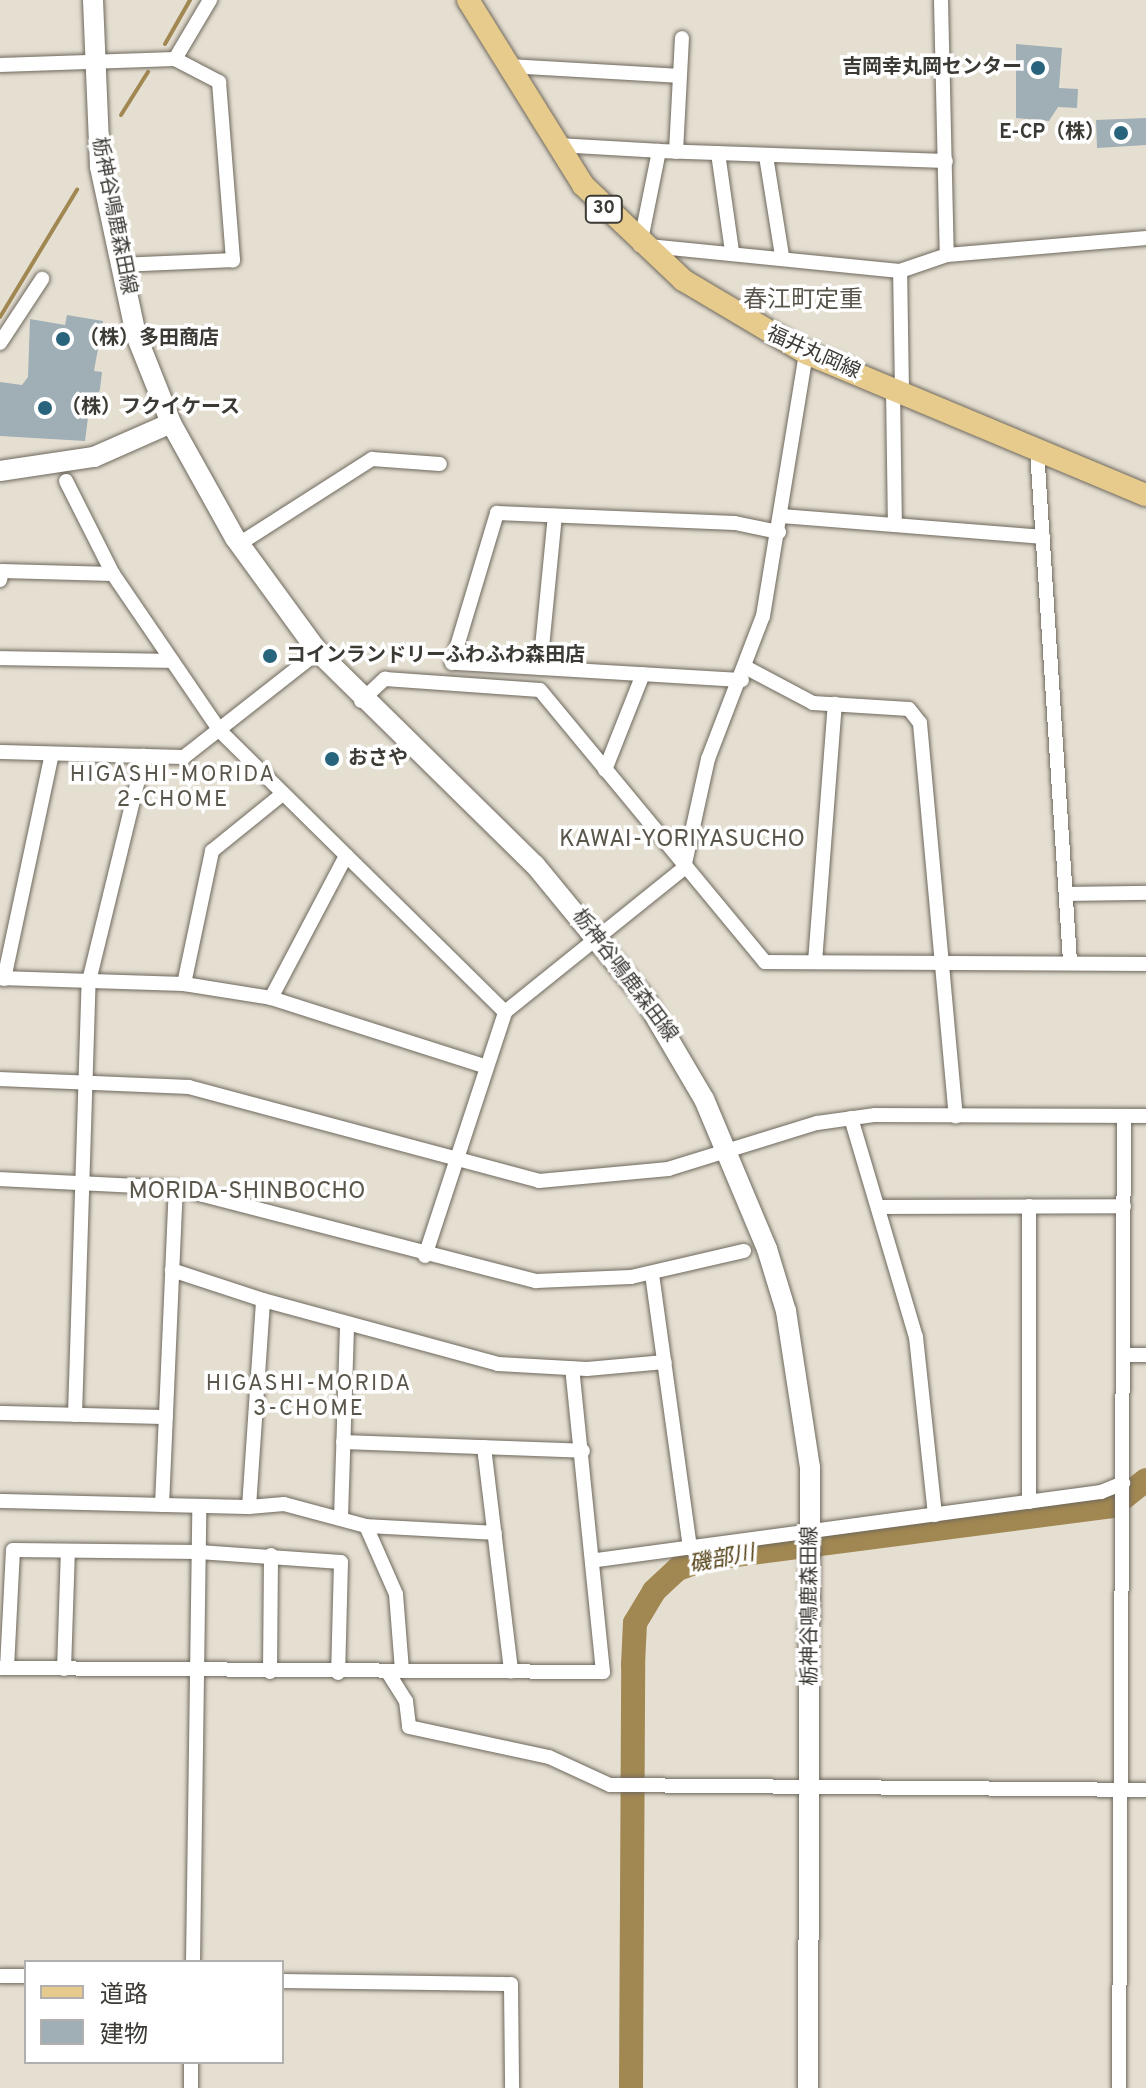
<!DOCTYPE html>
<meta charset="utf-8">
<style>
body{margin:0}
#map{position:relative;width:1146px;height:2088px;overflow:hidden;background:#e5dfd2;font-family:Overpass,"Noto Sans JP",sans-serif}
div>[style]{position:absolute}
[style*='--x']{left:calc(var(--x)*1px);top:calc(var(--y)*1px);width:calc(var(--w)*1px);rotate:calc(var(--a)*1deg)}
.stream>*{height:4px;margin:-2px;padding:0 2px;transform-origin:2px;border-radius:2px;background:#a18751}
.river>*{height:24px;margin:-12px;padding:0 12px;transform-origin:12px;border-radius:12px;background:#a18751}
.building>*{inset:0;background:#a0aeb5}
.roads{filter:drop-shadow(0 0 2px #6e685d) drop-shadow(0 0 2px #6e685d)}
.street>*{height:14px;margin:-7px;padding:0 7px;transform-origin:7px;border-radius:7px;background:#fff}
.secondary>*{height:20px;margin:-10px;padding:0 10px;transform-origin:10px;border-radius:10px;background:#fff}
.primary>*{height:22px;margin:-11px;padding:0 11px;transform-origin:11px;border-radius:11px;background:#e7cb8c}
.dots>*{width:22px;height:22px;translate:-50% -50%;box-sizing:border-box;border:4px solid #fff;border-radius:50%}
span{translate:-50% -50%;white-space:nowrap;text-align:center;line-height:1.15;-webkit-text-stroke:7px #fff;paint-order:stroke}
.shield-label span{padding:2px 6px;background:#fff;border:2px solid;border-radius:6px;-webkit-text-stroke-width:0}
.shield-label{font-size:18px;color:#3c3a35;font-weight:700}
.poi-label{font-size:20px;color:#3c3a35;font-weight:700}
.right{translate:-100% -50%;text-align:right}
.left{translate:0 -50%;text-align:left}
.street-label{font-size:20px;color:#3c3a35}
.neighbourhood-label{font-size:22px;color:#5b564b;letter-spacing:2px}
.water-label{font-size:22px;color:#534014;font-style:italic}
.quarter-label{font-size:24px;color:#5b564b}
.legend{position:absolute;left:24px;top:1960px;width:260px;height:104px;box-sizing:border-box;background:#fff;border:2px solid #b1b0ae;margin:0;padding:10px 14px;list-style:none;font-size:24px;color:#3c3a35}
.legend li{display:flex;align-items:center;gap:16px;height:40px}
.legend b{width:40px;border:2px solid #b1b0ae}
</style>
<div id="map">
<div class="stream">
<i style="--x:165;--y:44;--w:51;--a:-60.4"></i>
<i style="--x:121;--y:115;--w:51;--a:-57.9"></i>
<i style="--x:0;--y:317;--w:149;--a:-58.8"></i>
</div>
<div class="river">
<i style="--x:631;--y:2088;--w:423;--a:-89.7"></i>
<i style="--x:633;--y:1665;--w:42;--a:-87.3"></i>
<i style="--x:635;--y:1623;--w:37;--a:-59"></i>
<i style="--x:654;--y:1591;--w:33;--a:-43"></i>
<i style="--x:678;--y:1569;--w:29;--a:-20"></i>
<i style="--x:705;--y:1559;--w:411;--a:-7.4"></i>
<i style="--x:1113;--y:1506;--w:42;--a:-38.2"></i>
</div>
<div class="building">
<i style="clip-path:polygon(1016px 44px,1062px 48px,1059px 88px,1078px 89px,1077px 108px,1058px 107px,1049px 121px,1016px 118px)"></i>
<i style="clip-path:polygon(1146px 118px,1146px 145px,1097px 148px,1096px 120px)"></i>
<i style="clip-path:polygon(67px 315px,103px 321px,94px 371px,102px 372px,100px 389px,96px 402px,90px 402px,85px 441px,0 436px,0 382px,22px 385px,28px 377px,30px 319px,65px 325px)"></i>
</div>
<div class="roads">
<div class="street">
<i style="--x:941;--y:0;--w:255;--a:88.7"></i>
<i style="--x:175;--y:59;--w:69;--a:-59.3"></i>
<i style="--x:0;--y:65;--w:175;--a:-2"></i>
<i style="--x:175;--y:59;--w:50;--a:27.6"></i>
<i style="--x:219;--y:82;--w:179;--a:85.5"></i>
<i style="--x:233;--y:260;--w:113;--a:177.5"></i>
<i style="--x:507;--y:66;--w:172;--a:3.3"></i>
<i style="--x:556;--y:145;--w:103;--a:3.3"></i>
<i style="--x:676;--y:152;--w:114;--a:-87"></i>
<i style="--x:718;--y:153;--w:99;--a:81.9"></i>
<i style="--x:766;--y:156;--w:101;--a:80.9"></i>
<i style="--x:900;--y:271;--w:261;--a:-174.3"></i>
<i style="--x:640;--y:245;--w:96;--a:-78.6"></i>
<i style="--x:659;--y:151;--w:287;--a:2"></i>
<i style="--x:0;--y:343;--w:77;--a:-56.7"></i>
<i style="--x:893;--y:388;--w:137;--a:89.2"></i>
<i style="--x:902;--y:392;--w:121;--a:-90.9"></i>
<i style="--x:900;--y:271;--w:50;--a:-18.8"></i>
<i style="--x:947;--y:255;--w:200;--a:-4.9"></i>
<i style="--x:1037;--y:450;--w:513;--a:86.31"></i>
<i style="--x:66;--y:481;--w:104;--a:63.2"></i>
<i style="--x:782;--y:516;--w:262;--a:4.6"></i>
<i style="--x:239;--y:544;--w:158;--a:-32.6"></i>
<i style="--x:372;--y:459;--w:68;--a:4.2"></i>
<i style="--x:0;--y:580;--w:9;--a:-77"></i>
<i style="--x:2;--y:571;--w:111;--a:1.5"></i>
<i style="--x:113;--y:574;--w:190;--a:55.7"></i>
<i style="--x:220;--y:731;--w:400;--a:44.6"></i>
<i style="--x:0;--y:658;--w:170;--a:1"></i>
<i style="--x:540;--y:668;--w:153;--a:-84.4"></i>
<i style="--x:747;--y:668;--w:75;--a:27.9"></i>
<i style="--x:813;--y:703;--w:96;--a:3.6"></i>
<i style="--x:909;--y:709;--w:18;--a:52"></i>
<i style="--x:920;--y:723;--w:395;--a:84.8"></i>
<i style="--x:742;--y:680;--w:290;--a:-176.6"></i>
<i style="--x:452;--y:663;--w:157;--a:-73.3"></i>
<i style="--x:497;--y:513;--w:238;--a:2.4"></i>
<i style="--x:735;--y:523;--w:45;--a:11.6"></i>
<i style="--x:361;--y:701;--w:33;--a:-43"></i>
<i style="--x:385;--y:679;--w:155;--a:4.1"></i>
<i style="--x:540;--y:690;--w:353;--a:50.4"></i>
<i style="--x:765;--y:962;--w:381;--a:0.3"></i>
<i style="--x:0;--y:752;--w:184;--a:1.6"></i>
<i style="--x:184;--y:757;--w:170;--a:-38.1"></i>
<i style="--x:605;--y:770;--w:103;--a:-68.4"></i>
<i style="--x:1070;--y:894;--w:76;--a:-0.8"></i>
<i style="--x:815;--y:962;--w:259;--a:-85.6"></i>
<i style="--x:0;--y:978;--w:184;--a:1.9"></i>
<i style="--x:184;--y:984;--w:88;--a:9.1"></i>
<i style="--x:271;--y:998;--w:224;--a:17.7"></i>
<i style="--x:4;--y:979;--w:230;--a:-78"></i>
<i style="--x:184;--y:984;--w:136;--a:-78.1"></i>
<i style="--x:212;--y:851;--w:87;--a:-39"></i>
<i style="--x:271;--y:998;--w:161;--a:-62.2"></i>
<i style="--x:0;--y:1079;--w:189;--a:2.4"></i>
<i style="--x:189;--y:1087;--w:362;--a:15"></i>
<i style="--x:539;--y:1181;--w:130;--a:-5.3"></i>
<i style="--x:668;--y:1169;--w:156;--a:-17.2"></i>
<i style="--x:817;--y:1123;--w:59;--a:-7.9"></i>
<i style="--x:875;--y:1115;--w:271;--a:0.2"></i>
<i style="--x:851;--y:1118;--w:228;--a:73.5"></i>
<i style="--x:916;--y:1337;--w:179;--a:83.9"></i>
<i style="--x:0;--y:1179;--w:176;--a:2.9"></i>
<i style="--x:176;--y:1188;--w:372;--a:14.5"></i>
<i style="--x:536;--y:1281;--w:95;--a:-2.4"></i>
<i style="--x:631;--y:1277;--w:116;--a:-13"></i>
<i style="--x:883;--y:1207;--w:241;--a:-0.2"></i>
<i style="--x:425;--y:1256;--w:257;--a:-71.8"></i>
<i style="--x:505;--y:1012;--w:230;--a:-38.8"></i>
<i style="--x:684;--y:868;--w:112;--a:-77.6"></i>
<i style="--x:708;--y:759;--w:153;--a:-69"></i>
<i style="--x:763;--y:616;--w:266;--a:-80.7"></i>
<i style="--x:652;--y:1274;--w:277;--a:82.1"></i>
<i style="--x:263;--y:1300;--w:244;--a:15.2"></i>
<i style="--x:498;--y:1364;--w:89;--a:3.2"></i>
<i style="--x:587;--y:1369;--w:78;--a:-5.1"></i>
<i style="--x:1123;--y:1355;--w:23;--a:0"></i>
<i style="--x:0;--y:1413;--w:166;--a:1.4"></i>
<i style="--x:75;--y:1415;--w:434;--a:-88.2"></i>
<i style="--x:89;--y:981;--w:232;--a:-76.3"></i>
<i style="--x:343;--y:1442;--w:240;--a:2.1"></i>
<i style="--x:484;--y:1447;--w:226;--a:83.1"></i>
<i style="--x:0;--y:1501;--w:249;--a:1.4"></i>
<i style="--x:249;--y:1507;--w:207;--a:-86.1"></i>
<i style="--x:263;--y:1300;--w:96;--a:-161.8"></i>
<i style="--x:1029;--y:1502;--w:296;--a:-90"></i>
<i style="--x:162;--y:1505;--w:317;--a:-87.5"></i>
<i style="--x:249;--y:1507;--w:35;--a:-5"></i>
<i style="--x:284;--y:1504;--w:85;--a:15"></i>
<i style="--x:366;--y:1526;--w:74;--a:66.2"></i>
<i style="--x:396;--y:1594;--w:77;--a:85.5"></i>
<i style="--x:341;--y:1518;--w:192;--a:-88.2"></i>
<i style="--x:366;--y:1526;--w:129;--a:3.1"></i>
<i style="--x:597;--y:1560;--w:509;--a:-7.68"></i>
<i style="--x:1101;--y:1492;--w:24;--a:-22"></i>
<i style="--x:0;--y:1668;--w:603;--a:0.38"></i>
<i style="--x:603;--y:1672;--w:305;--a:-95.8"></i>
<i style="--x:7;--y:1668;--w:118;--a:-87.1"></i>
<i style="--x:13;--y:1550;--w:186;--a:0.6"></i>
<i style="--x:199;--y:1552;--w:142;--a:4"></i>
<i style="--x:341;--y:1562;--w:111;--a:91.5"></i>
<i style="--x:64;--y:1669;--w:118;--a:-88.1"></i>
<i style="--x:270;--y:1672;--w:117;--a:-89.5"></i>
<i style="--x:389;--y:1674;--w:32;--a:58"></i>
<i style="--x:406;--y:1701;--w:26;--a:83"></i>
<i style="--x:409;--y:1727;--w:143;--a:12.1"></i>
<i style="--x:549;--y:1757;--w:67;--a:24.7"></i>
<i style="--x:610;--y:1785;--w:536;--a:0.53"></i>
<i style="--x:193;--y:1962;--w:455;--a:-89.2"></i>
<i style="--x:0;--y:1976;--w:26;--a:0"></i>
<i style="--x:282;--y:1981;--w:229;--a:0.8"></i>
<i style="--x:511;--y:1984;--w:104;--a:89.4"></i>
<i style="--x:191;--y:2088;--w:26;--a:-90"></i>
<i style="--x:1119;--y:2088;--w:972;--a:-89.71"></i>
</div>
<div class="secondary">
<i style="--x:93;--y:0;--w:167;--a:87.6"></i>
<i style="--x:100;--y:167;--w:172;--a:77.9"></i>
<i style="--x:136;--y:335;--w:95;--a:68.3"></i>
<i style="--x:171;--y:423;--w:132;--a:60.9"></i>
<i style="--x:235;--y:538;--w:141;--a:53.9"></i>
<i style="--x:318;--y:652;--w:304;--a:44.5"></i>
<i style="--x:535;--y:865;--w:173;--a:50.6"></i>
<i style="--x:645;--y:999;--w:116;--a:59.5"></i>
<i style="--x:704;--y:1099;--w:163;--a:67.2"></i>
<i style="--x:767;--y:1249;--w:65;--a:73"></i>
<i style="--x:786;--y:1311;--w:158;--a:81.3"></i>
<i style="--x:810;--y:1467;--w:621;--a:90.18"></i>
<i style="--x:0;--y:471;--w:95;--a:-8.5"></i>
<i style="--x:94;--y:457;--w:84;--a:-23.8"></i>
</div>
<div class="primary">
<i style="--x:468;--y:0;--w:218;--a:58.1"></i>
<i style="--x:583;--y:185;--w:138;--a:43.5"></i>
<i style="--x:683;--y:280;--w:143;--a:30.7"></i>
<i style="--x:806;--y:353;--w:368;--a:22.7"></i>
</div>
</div>
<div class="dots">
<i style="left:1038px;top:68px;background:#28647c"></i>
<i style="left:1121px;top:133px;background:#28647c"></i>
<i style="left:63px;top:339px;background:#28647c"></i>
<i style="left:45px;top:408px;background:#28647c"></i>
<i style="left:270px;top:656px;background:#28647c"></i>
<i style="left:332px;top:759px;background:#28647c"></i>
</div>
<div class="shield-label">
<span style="left:604px;top:209px">30</span>
</div>
<div class="poi-label">
<span class="right" style="left:1022px;top:68px">吉岡幸丸岡センター</span>
<span class="right" style="left:1105px;top:133px">E-CP（株）</span>
<span class="left" style="left:79px;top:339px">（株）多田商店</span>
<span class="left" style="left:61px;top:408px">（株）フクイケース</span>
<span class="left" style="left:286px;top:656px">コインランドリーふわふわ森田店</span>
<span class="left" style="left:348px;top:759px">おさや</span>
</div>
<div class="street-label">
<span style="left:113px;top:216px;rotate:79deg">栃神谷鳴鹿森田線</span>
<span style="left:813px;top:354px;rotate:24deg">福井丸岡線</span>
<span style="left:624px;top:976px;rotate:53deg">栃神谷鳴鹿森田線</span>
<span style="left:811px;top:1606px;rotate:-90deg">栃神谷鳴鹿森田線</span>
</div>
<div class="neighbourhood-label">
<span style="left:173px;top:788px">HIGASHI-MORIDA<br>2-CHOME</span>
<span style="left:309px;top:1397px">HIGASHI-MORIDA<br>3-CHOME</span>
</div>
<div class="water-label">
<span style="left:722px;top:1560px;rotate:-11deg">磯部川</span>
</div>
<div class="quarter-label">
<span style="left:803px;top:302px">春江町定重</span>
<span style="left:682px;top:841px">KAWAI-YORIYASUCHO</span>
<span style="left:247px;top:1193px">MORIDA-SHINBOCHO</span>
</div>
<ul class="legend">
<li><b style="height:10px;background:#e7cb8c"></b>道路</li>
<li><b style="height:22px;background:#a0aeb5"></b>建物</li>
</ul>
</div>
